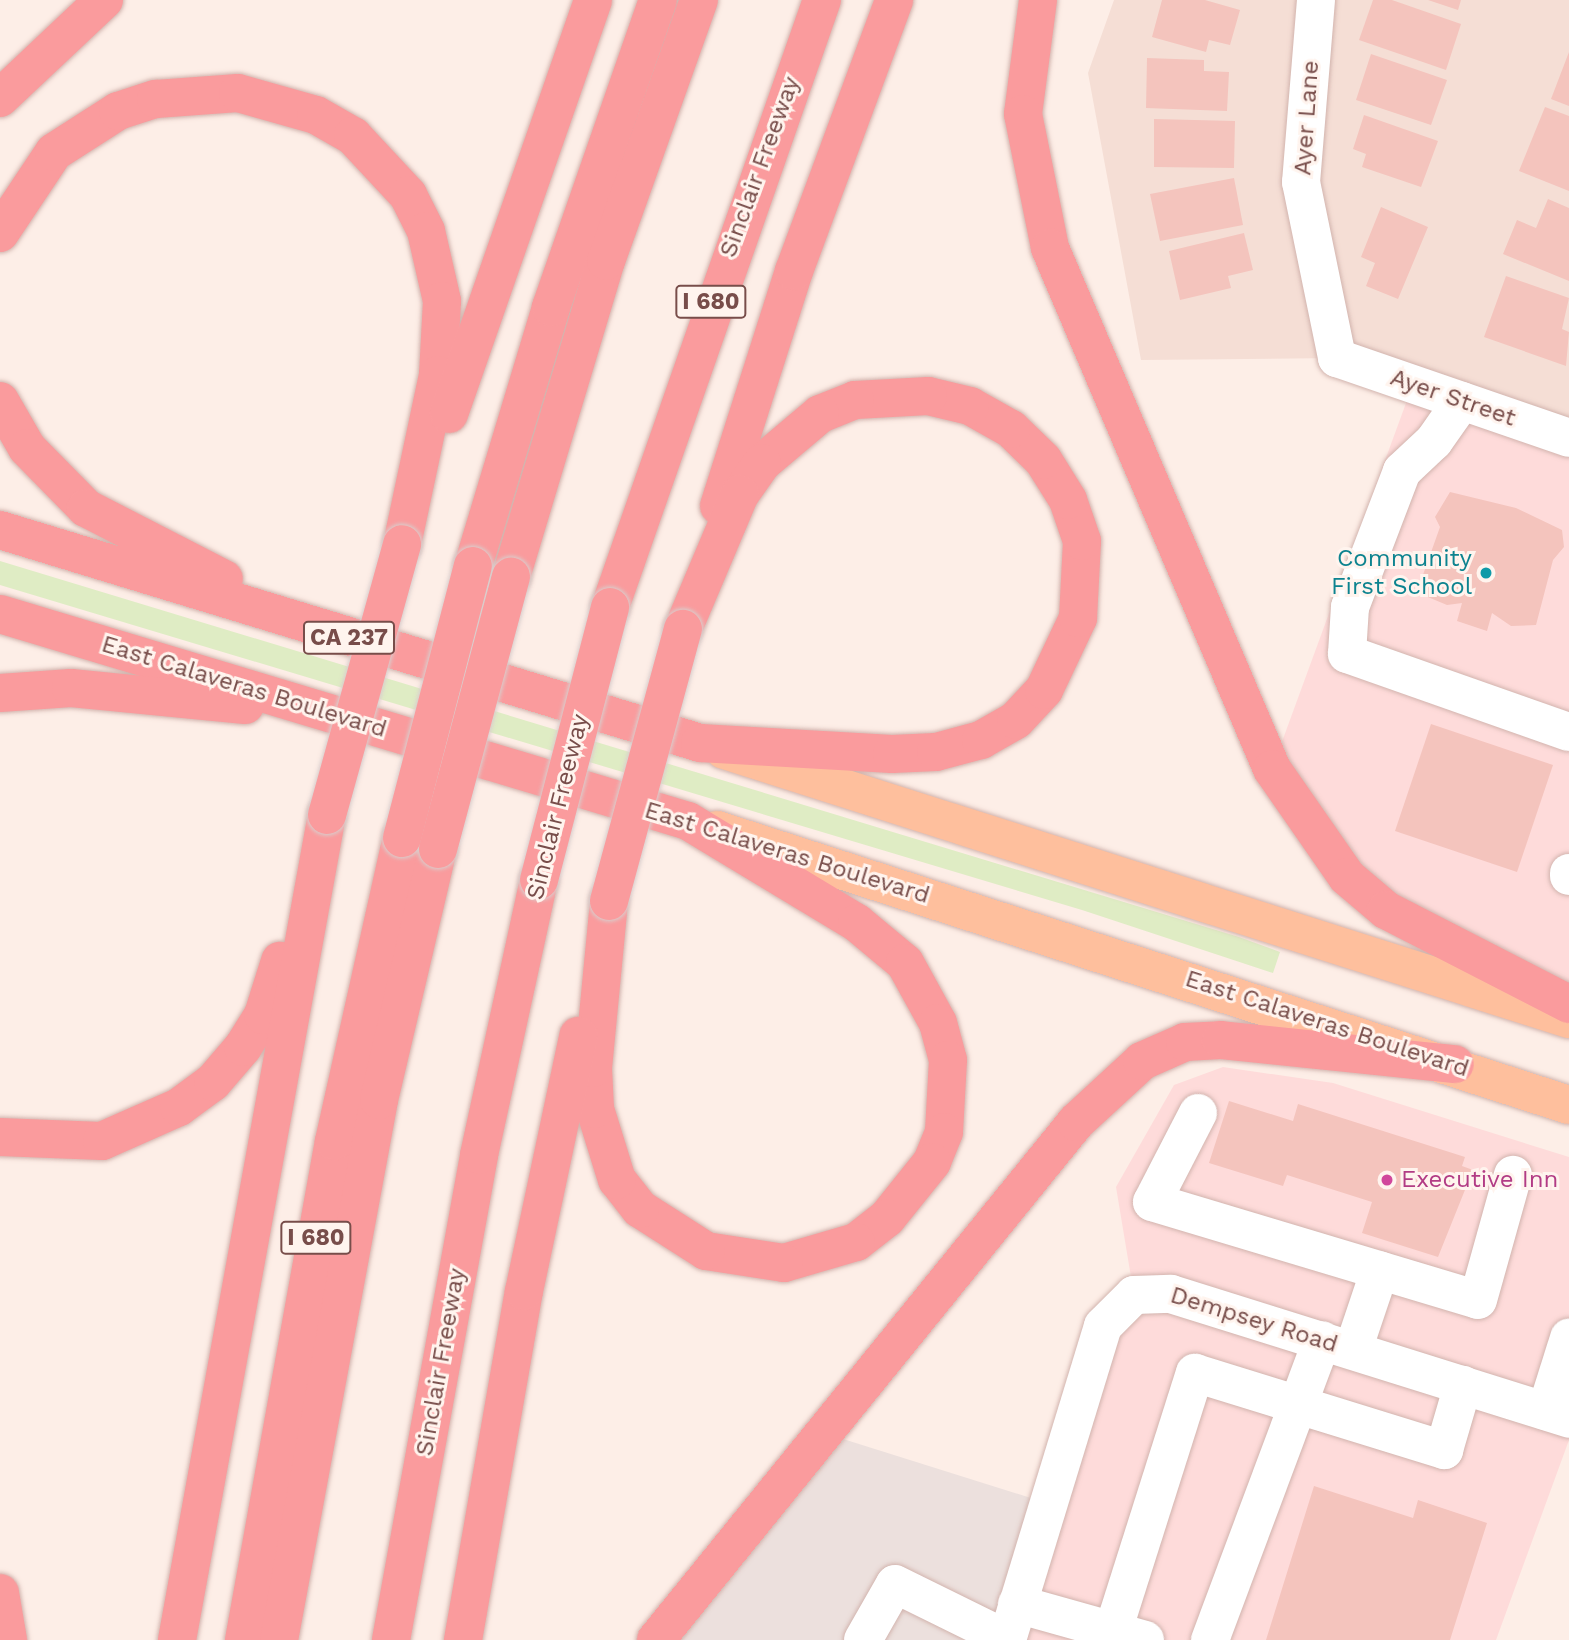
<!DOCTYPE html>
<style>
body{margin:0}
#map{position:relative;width:1569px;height:1640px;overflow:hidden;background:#fdeee7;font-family:"Work Sans",sans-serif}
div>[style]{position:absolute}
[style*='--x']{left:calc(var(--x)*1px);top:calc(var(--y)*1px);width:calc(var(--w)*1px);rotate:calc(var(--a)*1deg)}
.residential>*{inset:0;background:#f5ded5}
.commercial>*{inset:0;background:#fedbda}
.industrial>*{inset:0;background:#ece0dd}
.green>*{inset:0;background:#dfecc4}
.building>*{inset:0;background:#f4c4bd}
.roads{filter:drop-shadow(0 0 2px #d2b4ae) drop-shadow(0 0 2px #d2b4ae)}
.minor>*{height:38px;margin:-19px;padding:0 19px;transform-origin:19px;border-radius:19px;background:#fff}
.major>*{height:38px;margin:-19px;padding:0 19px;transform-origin:19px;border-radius:19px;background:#febf9d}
.highway>*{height:38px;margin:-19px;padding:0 19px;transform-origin:19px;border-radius:19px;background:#fa9b9d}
.bridges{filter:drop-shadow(0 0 2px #d9cdcc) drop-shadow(0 0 2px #d9cdcc)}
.highway-bridge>*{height:38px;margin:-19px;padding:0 19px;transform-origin:19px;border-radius:19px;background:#fa9b9d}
.dots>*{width:19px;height:19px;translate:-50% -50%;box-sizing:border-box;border:4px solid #fff4ee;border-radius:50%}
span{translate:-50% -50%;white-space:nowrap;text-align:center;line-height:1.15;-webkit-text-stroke:6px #fff4ee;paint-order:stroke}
.shield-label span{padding:2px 5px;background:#fff4ee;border:2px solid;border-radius:5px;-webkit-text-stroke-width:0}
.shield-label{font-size:23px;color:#784d4a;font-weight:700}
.street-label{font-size:24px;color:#784d4a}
.culture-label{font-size:24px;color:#0d838f}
.right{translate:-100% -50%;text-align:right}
.hotel-label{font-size:24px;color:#b23c85}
.left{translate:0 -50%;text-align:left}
</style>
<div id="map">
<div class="residential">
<i style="clip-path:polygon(1114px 0,1569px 0,1569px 438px,1337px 358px,1141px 360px,1088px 73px)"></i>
</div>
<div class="commercial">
<i style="clip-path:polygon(1413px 384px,1569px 438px,1569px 1004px,1386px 910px,1272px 769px)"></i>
<i style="clip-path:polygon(1223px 1067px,1333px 1083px,1569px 1157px,1569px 1440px,1496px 1640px,1007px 1640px,1134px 1295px,1116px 1187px,1174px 1085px)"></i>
</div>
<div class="industrial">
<i style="clip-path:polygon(824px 1433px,1047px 1503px,1007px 1640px,656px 1640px)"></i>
</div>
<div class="green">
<i style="clip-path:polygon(0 561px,1239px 937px,1280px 952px,1273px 973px,1082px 910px,0 585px)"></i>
</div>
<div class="building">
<i style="clip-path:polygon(1162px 0,1205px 0,1240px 10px,1230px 45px,1209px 40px,1206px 52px,1152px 37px)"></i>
<i style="clip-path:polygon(1373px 0,1392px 0,1461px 24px,1446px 70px,1359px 40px)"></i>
<i style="clip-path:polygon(1428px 0,1461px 0,1458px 10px)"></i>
<i style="clip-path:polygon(1569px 52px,1569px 106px,1551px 99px)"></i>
<i style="clip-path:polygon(1371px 54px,1447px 80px,1431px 125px,1356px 100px)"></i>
<i style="clip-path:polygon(1147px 58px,1204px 60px,1204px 71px,1229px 72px,1227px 111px,1146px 108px)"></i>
<i style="clip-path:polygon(1545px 107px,1569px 116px,1569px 191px,1519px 171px)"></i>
<i style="clip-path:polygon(1364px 115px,1438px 141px,1421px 187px,1362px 167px,1366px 154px,1353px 149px)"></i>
<i style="clip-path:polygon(1154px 119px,1235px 121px,1234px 168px,1154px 167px)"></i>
<i style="clip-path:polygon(1234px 178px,1243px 225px,1160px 241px,1150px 194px)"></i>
<i style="clip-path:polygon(1548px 199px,1569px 208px,1569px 281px,1503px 254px,1517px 220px,1536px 228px)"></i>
<i style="clip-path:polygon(1381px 207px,1428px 227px,1398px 299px,1366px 286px,1375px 263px,1361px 257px)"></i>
<i style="clip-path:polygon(1244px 233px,1253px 270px,1228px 276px,1231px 288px,1180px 300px,1169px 251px)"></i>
<i style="clip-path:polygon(1506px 276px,1569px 298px,1562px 329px,1569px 332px,1566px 366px,1484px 337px)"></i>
<i style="clip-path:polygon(1450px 492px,1516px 508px,1562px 530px,1564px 547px,1553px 560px,1536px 625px,1511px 626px,1492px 613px,1487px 631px,1457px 621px,1462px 603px,1447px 605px,1423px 595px,1419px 586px,1440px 527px,1435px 517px)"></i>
<i style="clip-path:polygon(1431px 724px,1553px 765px,1517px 872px,1395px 831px)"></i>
<i style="clip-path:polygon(1229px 1101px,1293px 1121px,1298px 1104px,1465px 1157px,1462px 1166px,1473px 1170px,1438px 1257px,1362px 1233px,1372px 1202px,1287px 1175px,1283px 1186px,1209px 1163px)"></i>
<i style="clip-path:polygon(1314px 1486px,1413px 1518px,1418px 1500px,1487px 1523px,1450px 1640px,1266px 1640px)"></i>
</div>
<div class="roads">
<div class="minor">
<i style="--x:1316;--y:0;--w:183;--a:94.7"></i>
<i style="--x:1301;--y:182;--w:180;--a:78.4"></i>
<i style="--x:1337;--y:358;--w:245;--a:19"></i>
<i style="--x:1462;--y:401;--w:49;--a:125"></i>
<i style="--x:1434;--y:441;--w:44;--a:136.8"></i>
<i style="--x:1402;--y:471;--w:146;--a:110.9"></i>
<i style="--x:1350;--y:607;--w:47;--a:93.7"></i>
<i style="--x:1347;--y:654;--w:235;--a:19.4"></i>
<i style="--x:1569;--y:873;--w:3;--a:90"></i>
<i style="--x:1198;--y:1113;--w:100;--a:117.3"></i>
<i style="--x:1152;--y:1202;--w:340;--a:16.7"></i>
<i style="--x:1478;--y:1300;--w:130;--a:-74.4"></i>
<i style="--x:1353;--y:1350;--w:84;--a:-71.4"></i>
<i style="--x:1546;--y:1411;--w:77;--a:-72.5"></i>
<i style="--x:1017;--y:1604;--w:133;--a:15.7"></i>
<i style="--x:1113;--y:1631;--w:271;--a:-72.4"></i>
<i style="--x:1195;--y:1373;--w:261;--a:17.2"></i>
<i style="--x:1444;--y:1450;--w:68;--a:-73.7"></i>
<i style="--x:863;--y:1640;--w:64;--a:-60.3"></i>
<i style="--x:895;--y:1584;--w:125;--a:26.2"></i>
<i style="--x:1007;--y:1640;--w:328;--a:-73"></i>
<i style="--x:1103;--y:1326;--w:44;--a:-45"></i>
<i style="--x:1134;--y:1295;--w:37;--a:-2"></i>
<i style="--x:1171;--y:1294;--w:417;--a:17.4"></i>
<i style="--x:1210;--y:1640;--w:320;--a:-69.5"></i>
</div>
<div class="major">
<i style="--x:724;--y:750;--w:887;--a:17.66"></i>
<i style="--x:717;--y:830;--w:895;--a:17.89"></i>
</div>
<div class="highway">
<i style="--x:1038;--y:0;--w:115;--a:97.5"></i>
<i style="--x:1023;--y:114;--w:137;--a:78.6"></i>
<i style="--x:1050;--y:248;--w:566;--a:66.92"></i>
<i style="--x:1272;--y:769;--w:131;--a:55.2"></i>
<i style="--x:1347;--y:877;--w:51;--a:40.2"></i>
<i style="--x:1386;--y:910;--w:206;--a:27.2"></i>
<i style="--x:0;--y:98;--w:143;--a:-43.3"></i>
<i style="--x:0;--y:233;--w:97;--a:-56.3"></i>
<i style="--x:54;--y:152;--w:76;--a:-32.6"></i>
<i style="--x:118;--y:111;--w:40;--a:-18"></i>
<i style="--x:156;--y:99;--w:82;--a:-4.2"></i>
<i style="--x:238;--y:93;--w:81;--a:15.8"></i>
<i style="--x:316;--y:115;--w:43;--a:29.6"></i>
<i style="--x:353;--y:136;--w:81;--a:47"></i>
<i style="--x:408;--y:195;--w:40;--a:63.4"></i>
<i style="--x:426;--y:231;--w:72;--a:77.1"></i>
<i style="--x:442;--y:301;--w:74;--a:93.1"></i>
<i style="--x:438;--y:375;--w:173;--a:102"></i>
<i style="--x:0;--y:401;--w:54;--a:60.1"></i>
<i style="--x:27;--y:448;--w:84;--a:45.5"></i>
<i style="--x:86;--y:508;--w:155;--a:27.2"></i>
<i style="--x:449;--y:414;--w:438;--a:-70.8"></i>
<i style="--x:719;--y:506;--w:247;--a:-72.3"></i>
<i style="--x:794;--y:271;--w:289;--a:-69.7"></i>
<i style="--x:0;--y:530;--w:732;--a:16.92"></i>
<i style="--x:700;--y:743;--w:192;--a:3.3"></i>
<i style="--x:892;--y:754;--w:44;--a:-2.6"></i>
<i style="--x:936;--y:752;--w:47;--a:-14.9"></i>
<i style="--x:981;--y:740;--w:40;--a:-29.7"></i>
<i style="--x:1016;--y:720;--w:41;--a:-47"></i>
<i style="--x:1044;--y:690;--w:80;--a:-64.7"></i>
<i style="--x:1078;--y:618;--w:77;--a:-87"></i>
<i style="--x:1082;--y:541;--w:43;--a:-108.9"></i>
<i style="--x:1068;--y:500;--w:47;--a:-122"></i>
<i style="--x:1043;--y:460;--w:45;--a:-135.9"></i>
<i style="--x:1011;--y:429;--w:47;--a:-150.7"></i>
<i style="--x:970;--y:406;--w:43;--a:-166.6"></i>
<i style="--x:928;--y:396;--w:73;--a:176.9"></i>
<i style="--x:855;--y:400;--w:38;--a:158"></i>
<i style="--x:820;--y:414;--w:76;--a:139.8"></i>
<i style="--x:762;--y:463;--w:38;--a:125"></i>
<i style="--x:740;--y:494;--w:147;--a:112.9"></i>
<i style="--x:473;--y:566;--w:270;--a:-73.2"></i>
<i style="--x:551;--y:307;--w:325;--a:-70.8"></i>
<i style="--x:511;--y:577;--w:330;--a:-73.3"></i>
<i style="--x:606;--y:261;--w:277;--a:-70.4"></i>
<i style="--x:610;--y:607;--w:643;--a:-70.75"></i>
<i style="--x:0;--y:614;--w:718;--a:16.75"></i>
<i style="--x:688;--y:821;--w:197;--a:31.1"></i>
<i style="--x:857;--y:923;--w:62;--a:39.8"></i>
<i style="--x:905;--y:963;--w:68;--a:61.2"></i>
<i style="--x:938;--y:1023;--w:38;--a:75"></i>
<i style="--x:948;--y:1060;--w:72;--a:93.2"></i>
<i style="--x:944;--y:1132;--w:32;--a:112"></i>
<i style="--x:932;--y:1162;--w:72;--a:128.8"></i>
<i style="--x:887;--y:1218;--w:39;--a:142"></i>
<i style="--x:856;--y:1242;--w:75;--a:163.7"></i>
<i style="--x:784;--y:1263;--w:79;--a:-171.3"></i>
<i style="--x:706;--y:1251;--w:78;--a:-147.5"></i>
<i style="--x:640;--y:1209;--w:37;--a:-128"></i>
<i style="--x:617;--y:1180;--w:74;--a:-107.2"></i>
<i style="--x:595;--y:1109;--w:41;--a:-92.8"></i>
<i style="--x:593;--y:1068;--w:168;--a:-84.5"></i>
<i style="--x:0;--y:693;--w:71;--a:-4"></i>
<i style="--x:71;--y:688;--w:175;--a:5.6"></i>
<i style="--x:0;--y:1137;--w:102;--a:2.2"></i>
<i style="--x:102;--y:1141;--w:84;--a:-23.8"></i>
<i style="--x:179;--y:1107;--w:42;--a:-36.3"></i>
<i style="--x:213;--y:1082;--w:46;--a:-49.4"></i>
<i style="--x:243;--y:1047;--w:38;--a:-58"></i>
<i style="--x:263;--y:1015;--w:57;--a:-72.5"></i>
<i style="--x:0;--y:1593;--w:48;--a:80.3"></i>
<i style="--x:177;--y:1640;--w:839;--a:-79.7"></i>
<i style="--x:244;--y:1640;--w:507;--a:-79.78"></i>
<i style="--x:334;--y:1141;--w:311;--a:-77.4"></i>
<i style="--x:279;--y:1640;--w:549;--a:-79.51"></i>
<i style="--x:379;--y:1100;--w:258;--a:-76.8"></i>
<i style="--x:391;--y:1640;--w:493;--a:-79.7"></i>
<i style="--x:479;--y:1155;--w:281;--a:-77.7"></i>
<i style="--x:463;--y:1640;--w:354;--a:-80.1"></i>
<i style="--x:524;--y:1291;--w:261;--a:-78"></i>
<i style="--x:656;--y:1640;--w:667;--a:-50.96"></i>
<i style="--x:1076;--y:1122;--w:90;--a:-42.7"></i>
<i style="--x:1142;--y:1061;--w:47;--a:-23.8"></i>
<i style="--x:1185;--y:1042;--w:36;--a:-3"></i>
<i style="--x:1221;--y:1040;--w:235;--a:5.9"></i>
</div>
</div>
<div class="bridges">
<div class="highway-bridge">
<i style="--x:327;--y:815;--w:281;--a:-74.5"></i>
<i style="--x:402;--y:838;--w:281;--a:-75.4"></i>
<i style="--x:438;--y:849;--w:282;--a:-75"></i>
<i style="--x:539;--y:880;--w:282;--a:-75.4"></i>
<i style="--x:609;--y:901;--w:282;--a:-74.8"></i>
</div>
</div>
<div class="dots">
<i style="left:1486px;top:573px;background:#0f9aa8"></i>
<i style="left:1387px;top:1180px;background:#d1479c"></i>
</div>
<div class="shield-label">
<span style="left:711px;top:302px">I 680</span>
<span style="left:349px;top:638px">CA 237</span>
<span style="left:316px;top:1238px">I 680</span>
</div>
<div class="street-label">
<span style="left:1307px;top:118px;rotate:-86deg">Ayer Lane</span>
<span style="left:760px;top:167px;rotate:-70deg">Sinclair Freeway</span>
<span style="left:1453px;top:398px;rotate:19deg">Ayer Street</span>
<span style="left:244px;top:687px;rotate:17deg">East Calaveras Boulevard</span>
<span style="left:558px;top:807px;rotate:-76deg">Sinclair Freeway</span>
<span style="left:787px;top:853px;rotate:17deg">East Calaveras Boulevard</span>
<span style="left:1327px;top:1024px;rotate:18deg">East Calaveras Boulevard</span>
<span style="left:1254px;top:1320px;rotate:17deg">Dempsey Road</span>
<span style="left:441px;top:1362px;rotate:-80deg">Sinclair Freeway</span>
</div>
<div class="culture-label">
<span class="right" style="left:1472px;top:573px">Community<br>First School</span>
</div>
<div class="hotel-label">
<span class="left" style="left:1401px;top:1180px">Executive Inn</span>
</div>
</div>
